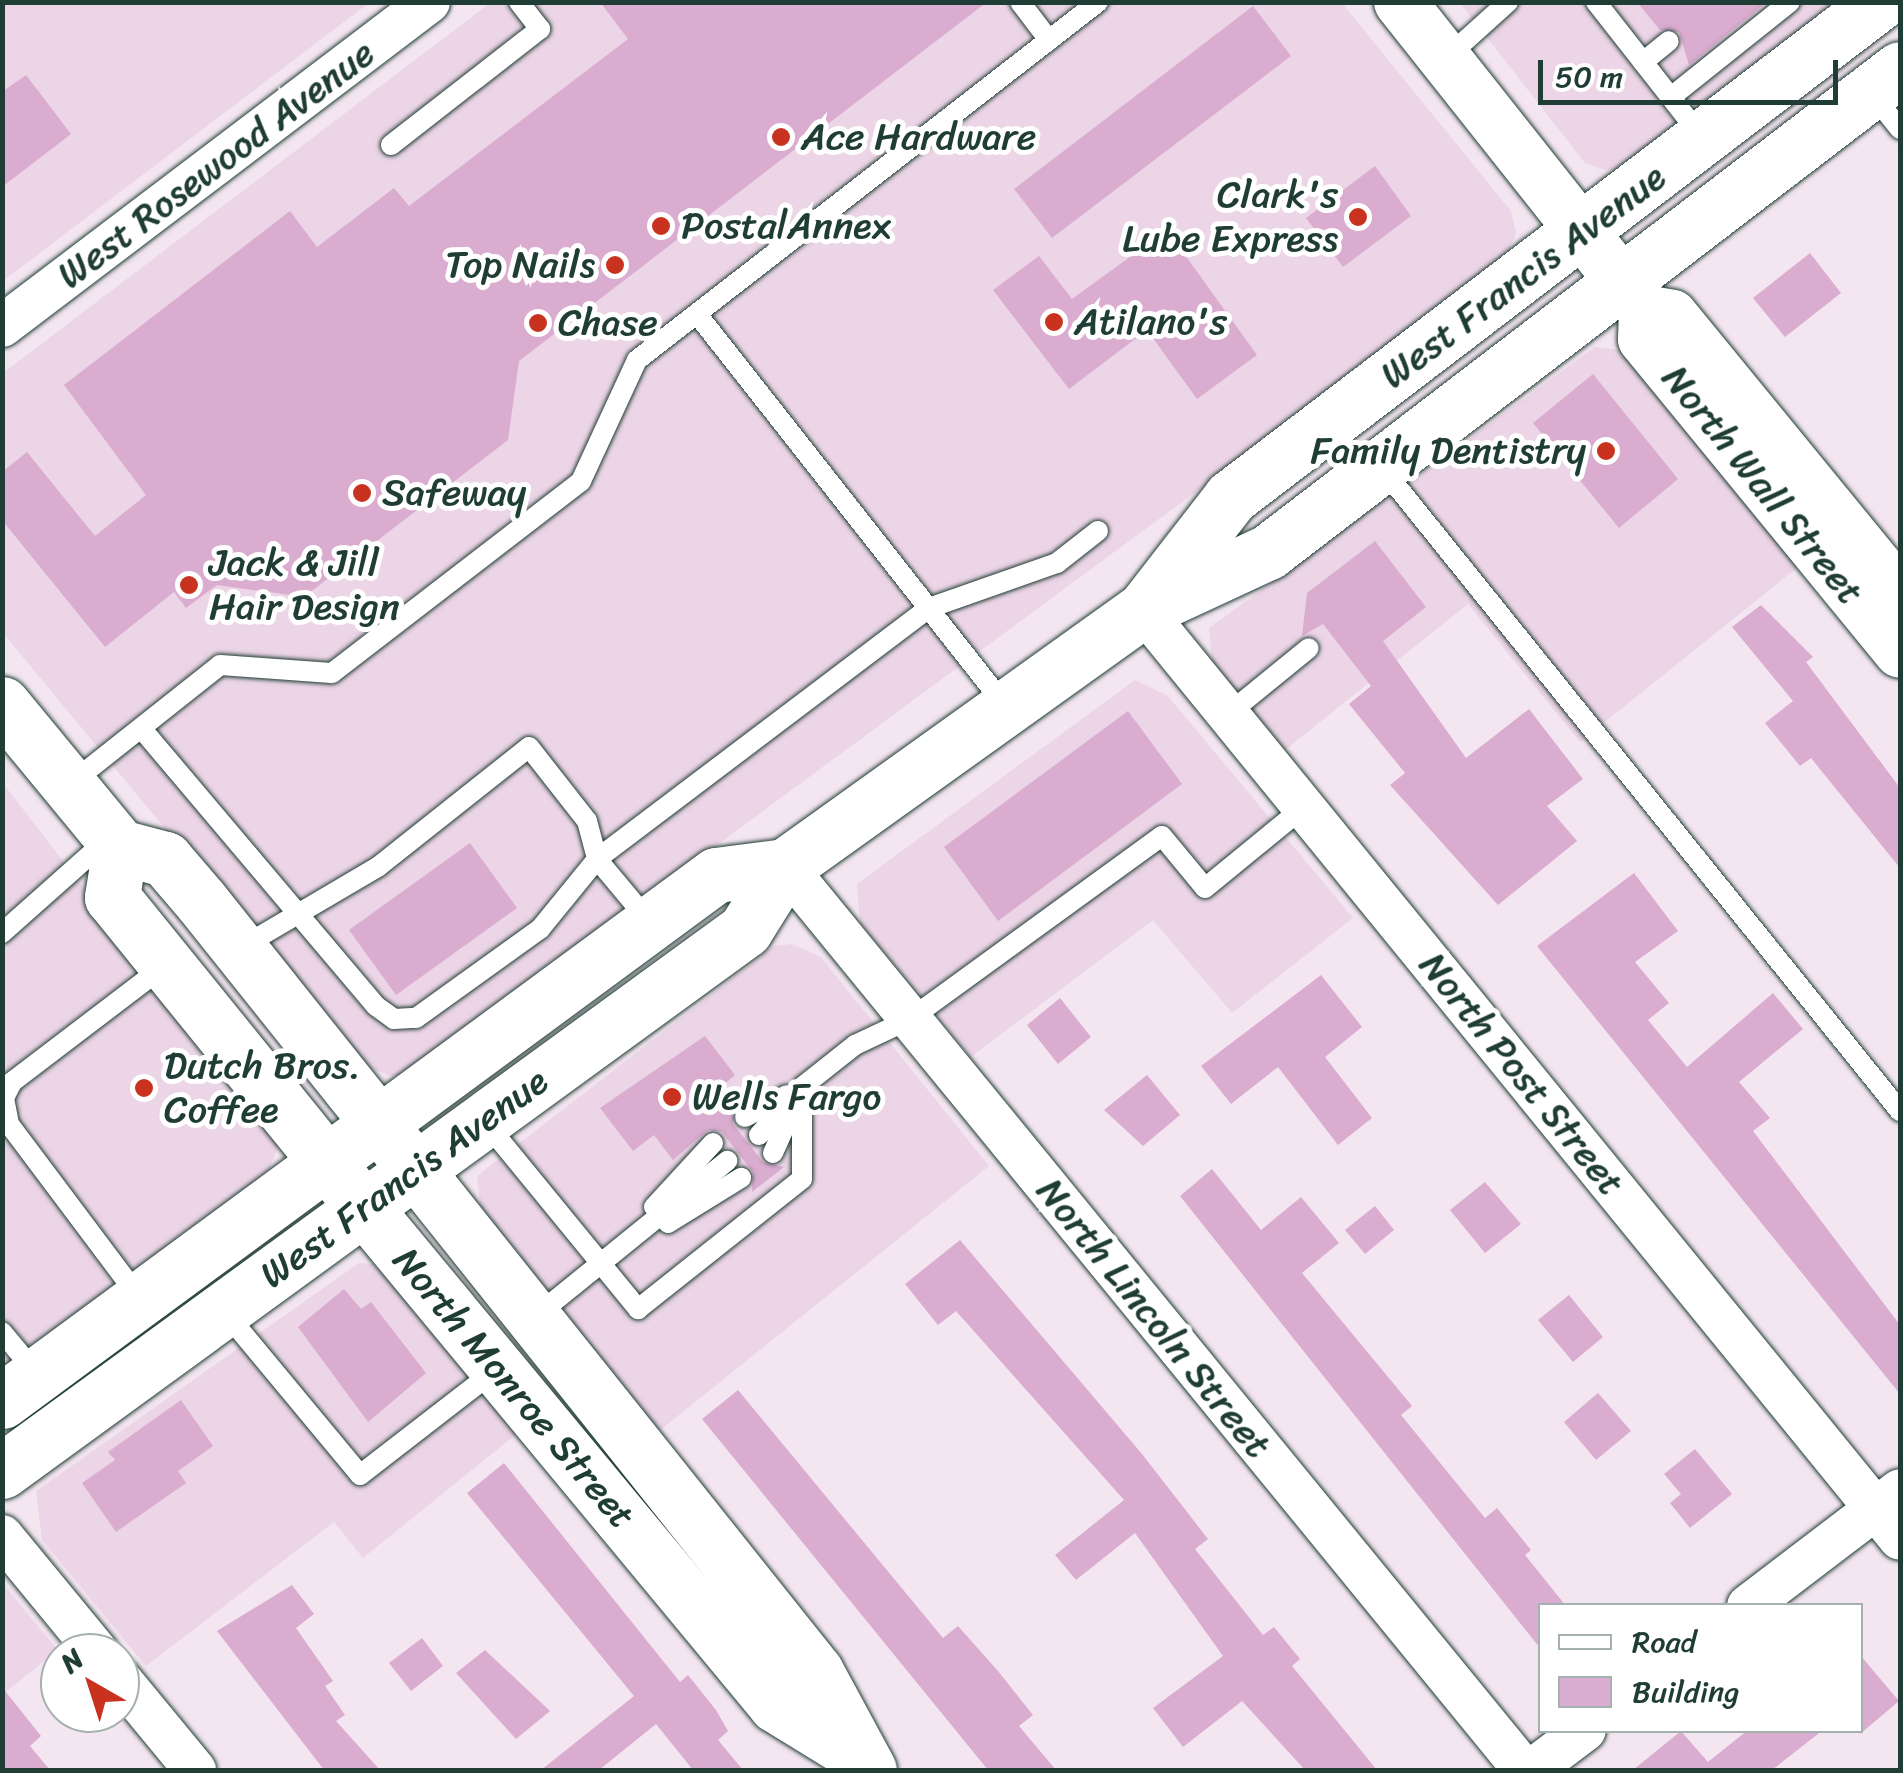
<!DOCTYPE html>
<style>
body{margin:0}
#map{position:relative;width:1903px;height:1773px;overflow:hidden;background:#f4e6f1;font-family:Sriracha,sans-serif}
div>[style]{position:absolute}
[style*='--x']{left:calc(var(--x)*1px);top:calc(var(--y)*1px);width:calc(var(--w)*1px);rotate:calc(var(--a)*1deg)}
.built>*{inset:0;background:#ecd5e7}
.building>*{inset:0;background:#daaccf}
.roads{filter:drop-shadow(0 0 2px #1f3d34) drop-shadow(0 0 2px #1f3d34)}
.service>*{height:20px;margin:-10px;padding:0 10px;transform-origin:10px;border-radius:10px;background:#fff}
.minor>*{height:42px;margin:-21px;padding:0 21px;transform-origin:21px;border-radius:21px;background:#fff}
.tertiary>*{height:52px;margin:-26px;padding:0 26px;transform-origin:26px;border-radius:26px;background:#fff}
.secondary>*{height:55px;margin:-27.5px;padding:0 27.5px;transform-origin:27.5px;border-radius:27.5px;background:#fff}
.primary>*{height:55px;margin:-27.5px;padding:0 27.5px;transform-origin:27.5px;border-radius:27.5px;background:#fff}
.dots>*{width:28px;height:28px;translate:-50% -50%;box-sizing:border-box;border:5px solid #fff;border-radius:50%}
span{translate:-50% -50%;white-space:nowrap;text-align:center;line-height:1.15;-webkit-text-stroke:10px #fff;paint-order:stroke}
.poi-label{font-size:38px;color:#1f3d34}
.left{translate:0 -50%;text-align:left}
.right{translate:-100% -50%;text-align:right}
.street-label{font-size:38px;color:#1f3d34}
.frame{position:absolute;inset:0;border:5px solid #1f3d34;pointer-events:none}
.legend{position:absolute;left:1538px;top:1603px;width:325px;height:130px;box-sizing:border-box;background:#fff;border:2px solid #a5b1ae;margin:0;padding:12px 18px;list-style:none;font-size:30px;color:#1f3d34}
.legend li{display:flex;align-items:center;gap:20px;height:50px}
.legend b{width:50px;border:2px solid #a5b1ae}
.north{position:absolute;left:40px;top:1633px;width:100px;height:100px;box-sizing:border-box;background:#fff;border:2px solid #a5b1ae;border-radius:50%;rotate:321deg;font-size:28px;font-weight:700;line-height:40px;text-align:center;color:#1f3d34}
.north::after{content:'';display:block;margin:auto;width:35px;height:45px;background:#c8321e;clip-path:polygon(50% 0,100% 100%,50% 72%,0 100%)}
.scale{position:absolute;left:1538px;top:60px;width:300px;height:45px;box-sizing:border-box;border:5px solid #1f3d34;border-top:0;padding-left:12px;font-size:30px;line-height:35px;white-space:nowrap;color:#1f3d34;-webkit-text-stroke:8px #fff;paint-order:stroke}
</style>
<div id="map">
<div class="built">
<i style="clip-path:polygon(3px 3px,369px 3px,3px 281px)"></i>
<i style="clip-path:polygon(490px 3px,1342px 3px,1511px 211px,1516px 233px,1502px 266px,408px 1073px,391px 1076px,361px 1065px,3px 633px,3px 373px)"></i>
<i style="clip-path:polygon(1460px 3px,1841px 3px,1620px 169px,1604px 170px,1585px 163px)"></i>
<i style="clip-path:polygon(1595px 347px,1627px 351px,1808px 559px,1580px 742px,1468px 604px,1285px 750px,1212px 663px,1209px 628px)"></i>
<i style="clip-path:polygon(1135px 680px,1168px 696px,1353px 918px,1232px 1013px,1153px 920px,971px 1057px,860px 923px,857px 884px)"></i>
<i style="clip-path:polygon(2px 782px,280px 1141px,265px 1181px,2px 1371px)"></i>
<i style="clip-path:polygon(792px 944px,821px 957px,989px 1166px,659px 1431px,481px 1211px,477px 1176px,774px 946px)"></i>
<i style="clip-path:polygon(359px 1263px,375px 1264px,524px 1428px,363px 1558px,334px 1522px,146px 1666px,42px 1540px,36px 1491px)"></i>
<i style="clip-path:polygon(2px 1583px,58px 1650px,3px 1694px,2px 1694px)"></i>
</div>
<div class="building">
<i style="clip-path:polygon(600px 2px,987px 2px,519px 361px,508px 440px,304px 597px,217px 585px,186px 608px,174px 592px,105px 647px,2px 520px,2px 472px,27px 452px,95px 536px,146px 495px,64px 385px,290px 211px,317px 247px,394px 188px,409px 206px,628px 39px)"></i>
<i style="clip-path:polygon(1637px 2px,1767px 2px,1689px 65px,1679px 32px,1660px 30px)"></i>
<i style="clip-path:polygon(1253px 6px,1291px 56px,1052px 238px,1014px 189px)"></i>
<i style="clip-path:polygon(26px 75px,71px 134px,2px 187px,2px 92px)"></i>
<i style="clip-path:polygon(1375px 166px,1411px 216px,1343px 267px,1306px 218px)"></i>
<i style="clip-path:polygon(1167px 230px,1257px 355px,1197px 399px,1147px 330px,1069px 389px,993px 290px,1039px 256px,1072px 299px)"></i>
<i style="clip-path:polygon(1810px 253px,1841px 293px,1785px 337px,1753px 298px)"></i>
<i style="clip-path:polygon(1593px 374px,1678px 479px,1619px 528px,1533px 423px)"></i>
<i style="clip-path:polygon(1375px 541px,1426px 607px,1383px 641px,1466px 758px,1529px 709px,1583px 779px,1547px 806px,1577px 841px,1498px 905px,1390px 785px,1405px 773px,1349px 704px,1371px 686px,1323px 624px,1302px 636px,1307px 593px)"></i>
<i style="clip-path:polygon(1761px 605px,1813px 657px,1806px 662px,1900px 788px,1900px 868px,1811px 758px,1800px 766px,1765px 723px,1793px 701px,1732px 627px)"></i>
<i style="clip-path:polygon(1128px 711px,1182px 784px,998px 921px,944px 847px)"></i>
<i style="clip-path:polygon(470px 843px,517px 908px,396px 995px,349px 930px)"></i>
<i style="clip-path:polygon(1634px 873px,1678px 931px,1635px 962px,1669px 1003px,1648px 1020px,1687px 1067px,1773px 993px,1803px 1029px,1739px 1082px,1770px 1118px,1753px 1131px,1900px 1325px,1900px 1394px,1537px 946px)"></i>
<i style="clip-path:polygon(1321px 975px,1362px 1027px,1325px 1057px,1372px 1118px,1338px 1145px,1278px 1067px,1231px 1104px,1201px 1066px)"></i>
<i style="clip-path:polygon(1060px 998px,1091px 1037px,1058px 1064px,1027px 1025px)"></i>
<i style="clip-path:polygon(705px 1036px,735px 1075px,721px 1087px,736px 1107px,733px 1124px,763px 1162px,784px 1167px,752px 1192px,753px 1172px,722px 1132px,708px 1130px,673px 1160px,654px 1135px,633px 1151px,600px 1108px)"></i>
<i style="clip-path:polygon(1147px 1075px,1180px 1115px,1143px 1146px,1104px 1110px)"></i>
<i style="clip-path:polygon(1212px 1169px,1261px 1230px,1301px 1197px,1339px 1243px,1302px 1273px,1412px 1406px,1401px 1415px,1485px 1518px,1497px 1508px,1531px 1550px,1525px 1555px,1566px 1606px,1540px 1606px,1540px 1648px,1180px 1196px)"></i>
<i style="clip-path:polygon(1485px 1182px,1521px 1224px,1485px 1253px,1450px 1210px)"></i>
<i style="clip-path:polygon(1375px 1206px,1394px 1230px,1365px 1254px,1345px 1230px)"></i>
<i style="clip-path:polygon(960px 1240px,1142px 1454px,1208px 1539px,1195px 1549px,1263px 1635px,1274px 1627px,1300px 1659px,1292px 1666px,1377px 1770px,1305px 1770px,1242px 1701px,1183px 1747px,1153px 1708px,1223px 1656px,1135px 1533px,1076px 1580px,1055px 1555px,1124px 1500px,956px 1311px,938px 1325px,905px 1284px)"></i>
<i style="clip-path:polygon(344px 1289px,361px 1309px,371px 1302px,426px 1373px,368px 1422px,298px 1327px)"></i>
<i style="clip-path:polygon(1569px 1295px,1603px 1337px,1573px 1362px,1538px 1320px)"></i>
<i style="clip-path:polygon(738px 1390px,943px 1638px,958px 1626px,998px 1671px,1033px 1715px,1019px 1726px,1056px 1770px,988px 1770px,702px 1419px)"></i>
<i style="clip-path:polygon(1598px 1393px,1631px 1431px,1596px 1460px,1564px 1422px)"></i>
<i style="clip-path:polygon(181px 1400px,213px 1446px,178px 1471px,186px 1483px,116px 1532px,82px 1483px,115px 1460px,108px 1452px)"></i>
<i style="clip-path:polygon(1695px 1449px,1732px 1494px,1690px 1528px,1670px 1503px,1681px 1494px,1664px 1474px)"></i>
<i style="clip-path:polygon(504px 1463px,680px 1682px,688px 1675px,716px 1710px,728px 1731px,718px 1740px,743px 1770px,693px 1770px,656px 1724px,599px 1770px,541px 1770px,634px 1696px,467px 1493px)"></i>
<i style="clip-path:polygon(292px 1585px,314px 1614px,296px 1628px,333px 1681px,325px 1686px,345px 1715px,336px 1721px,380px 1770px,324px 1770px,217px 1631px)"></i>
<i style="clip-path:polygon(422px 1638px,443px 1666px,411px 1691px,389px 1663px)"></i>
<i style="clip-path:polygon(485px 1650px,550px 1711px,516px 1739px,456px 1673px)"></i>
<i style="clip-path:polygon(1860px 1655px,1899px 1701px,1860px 1734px)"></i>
<i style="clip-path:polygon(2px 1687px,41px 1736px,30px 1746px,50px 1770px,2px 1770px)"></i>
<i style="clip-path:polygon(1748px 1730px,1823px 1730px,1772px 1770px,1633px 1770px,1681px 1731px,1708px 1762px)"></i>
</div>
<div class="roads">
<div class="service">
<i style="--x:1020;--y:2;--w:48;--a:52.7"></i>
<i style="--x:1596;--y:2;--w:172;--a:51.9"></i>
<i style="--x:1447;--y:57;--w:82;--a:-42"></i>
<i style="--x:1643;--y:62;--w:33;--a:-39"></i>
<i style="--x:1872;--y:94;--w:45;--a:51.3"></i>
<i style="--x:1671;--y:97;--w:152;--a:-38.6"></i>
<i style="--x:391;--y:145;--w:189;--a:-37.9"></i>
<i style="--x:540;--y:29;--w:34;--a:-128"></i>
<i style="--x:697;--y:314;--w:498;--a:51.8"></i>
<i style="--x:1382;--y:468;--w:826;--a:51.15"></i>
<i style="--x:1228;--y:714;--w:104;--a:-39.2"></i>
<i style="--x:141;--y:728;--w:364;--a:49.8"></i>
<i style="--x:376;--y:1006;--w:22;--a:36"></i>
<i style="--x:394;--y:1019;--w:22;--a:-3"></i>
<i style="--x:416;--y:1018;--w:153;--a:-35.7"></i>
<i style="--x:540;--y:929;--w:90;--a:-50.8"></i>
<i style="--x:597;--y:859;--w:416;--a:-37.1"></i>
<i style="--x:929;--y:608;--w:136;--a:-19.4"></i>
<i style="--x:1057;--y:563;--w:52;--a:-38"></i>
<i style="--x:70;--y:784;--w:191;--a:-38.4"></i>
<i style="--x:220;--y:665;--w:112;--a:4.1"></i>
<i style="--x:332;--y:673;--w:314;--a:-37.6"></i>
<i style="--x:581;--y:481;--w:133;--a:-65.2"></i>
<i style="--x:637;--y:360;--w:584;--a:-37.83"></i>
<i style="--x:2;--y:933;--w:143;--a:-41.6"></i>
<i style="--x:240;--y:948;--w:161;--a:-30.5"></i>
<i style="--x:379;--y:866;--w:191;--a:-38.4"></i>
<i style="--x:529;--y:747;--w:94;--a:51.9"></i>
<i style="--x:587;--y:821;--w:39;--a:75"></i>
<i style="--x:597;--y:859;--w:80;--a:50.1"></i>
<i style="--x:745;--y:1117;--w:47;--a:-27.6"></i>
<i style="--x:485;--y:1122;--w:242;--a:50.7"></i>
<i style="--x:638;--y:1309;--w:209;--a:-38.4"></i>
<i style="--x:802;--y:1179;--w:92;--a:-90"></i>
<i style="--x:802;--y:1087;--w:68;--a:-38.4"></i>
<i style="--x:855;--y:1045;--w:61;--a:-25.3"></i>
<i style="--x:910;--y:1019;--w:311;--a:-36"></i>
<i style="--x:1162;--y:836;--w:67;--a:50.4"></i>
<i style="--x:1205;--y:888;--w:128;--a:-39.3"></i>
<i style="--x:759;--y:1135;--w:43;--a:-47.8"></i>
<i style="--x:773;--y:1153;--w:66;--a:-65.8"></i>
<i style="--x:654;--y:1207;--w:87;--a:-47.3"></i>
<i style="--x:668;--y:1223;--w:86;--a:-31.7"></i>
<i style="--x:138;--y:1296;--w:215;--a:-126.9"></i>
<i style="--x:9;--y:1124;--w:26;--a:-101"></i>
<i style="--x:4;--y:1098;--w:18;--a:-63"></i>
<i style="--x:12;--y:1082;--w:191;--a:-37.3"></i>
<i style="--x:224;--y:1311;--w:213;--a:50.3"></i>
<i style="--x:360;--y:1475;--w:173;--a:-37.7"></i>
<i style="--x:537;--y:1315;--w:245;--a:-39"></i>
<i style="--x:2;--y:1332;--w:53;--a:50.3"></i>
</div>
<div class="minor">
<i style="--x:2;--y:326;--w:536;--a:-37.19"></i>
<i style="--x:1143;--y:610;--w:1198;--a:50.82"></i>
<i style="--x:785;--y:866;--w:1168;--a:50.73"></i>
<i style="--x:2;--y:1536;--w:151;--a:50.6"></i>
<i style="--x:1748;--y:1606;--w:191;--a:-37.3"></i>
<i style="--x:120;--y:1679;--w:118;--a:50.5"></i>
<i style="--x:1532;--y:1770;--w:66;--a:-37"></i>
</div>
<div class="tertiary">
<i style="--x:1400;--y:2;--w:394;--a:51.6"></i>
<i style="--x:1645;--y:311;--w:28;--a:92"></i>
<i style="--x:1644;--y:339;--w:404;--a:50.7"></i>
<i style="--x:1645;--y:311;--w:27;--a:10"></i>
<i style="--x:1672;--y:316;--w:360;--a:50.7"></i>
</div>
<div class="secondary">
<i style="--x:2;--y:704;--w:185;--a:50.5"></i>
<i style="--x:120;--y:847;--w:47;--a:14.9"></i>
<i style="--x:165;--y:859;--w:55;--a:49.4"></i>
<i style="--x:201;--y:901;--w:986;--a:51.42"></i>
<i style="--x:816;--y:1672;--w:111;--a:61.6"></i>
<i style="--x:120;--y:847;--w:51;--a:99.1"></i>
<i style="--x:112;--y:897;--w:343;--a:51"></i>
<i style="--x:328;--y:1164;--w:702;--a:50.37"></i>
<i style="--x:776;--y:1705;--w:94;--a:31.5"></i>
</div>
<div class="primary">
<i style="--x:1148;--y:604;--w:135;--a:-52.2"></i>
<i style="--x:1231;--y:497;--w:816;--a:-37.33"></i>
<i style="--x:2;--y:1401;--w:887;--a:-36.38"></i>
<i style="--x:716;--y:875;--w:70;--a:-7.4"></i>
<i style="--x:2;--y:1471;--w:919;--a:-36.06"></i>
<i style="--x:745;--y:930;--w:75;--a:-58"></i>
<i style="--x:785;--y:866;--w:440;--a:-35.6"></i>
<i style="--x:1143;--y:610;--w:138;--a:-24.9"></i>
<i style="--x:1268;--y:552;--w:795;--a:-37.39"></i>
</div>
</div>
<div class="dots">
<i style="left:781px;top:137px;background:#c8321e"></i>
<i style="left:1358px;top:217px;background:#c8321e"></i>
<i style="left:661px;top:226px;background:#c8321e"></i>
<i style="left:615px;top:265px;background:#c8321e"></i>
<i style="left:1054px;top:322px;background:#c8321e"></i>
<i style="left:538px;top:323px;background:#c8321e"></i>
<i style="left:1606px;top:451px;background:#c8321e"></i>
<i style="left:362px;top:493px;background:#c8321e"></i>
<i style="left:189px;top:585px;background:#c8321e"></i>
<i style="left:144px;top:1088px;background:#c8321e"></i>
<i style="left:672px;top:1097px;background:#c8321e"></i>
</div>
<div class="poi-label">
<span class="left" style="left:801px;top:137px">Ace Hardware</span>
<span class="right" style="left:1338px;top:217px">Clark's<br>Lube Express</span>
<span class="left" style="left:681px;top:226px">PostalAnnex</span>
<span class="right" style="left:595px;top:265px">Top Nails</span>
<span class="left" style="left:1074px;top:322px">Atilano's</span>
<span class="left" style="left:558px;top:323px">Chase</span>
<span class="right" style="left:1586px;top:451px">Family Dentistry</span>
<span class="left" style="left:382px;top:493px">Safeway</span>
<span class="left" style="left:209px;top:585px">Jack &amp; Jill<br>Hair Design</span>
<span class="left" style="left:164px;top:1088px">Dutch Bros.<br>Coffee</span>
<span class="left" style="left:692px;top:1097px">Wells Fargo</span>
</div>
<div class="street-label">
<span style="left:216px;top:164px;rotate:-37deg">West Rosewood Avenue</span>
<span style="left:1523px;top:276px;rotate:-37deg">West Francis Avenue</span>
<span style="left:1763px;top:485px;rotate:51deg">North Wall Street</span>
<span style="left:1522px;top:1074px;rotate:51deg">North Post Street</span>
<span style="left:404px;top:1178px;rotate:-36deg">West Francis Avenue</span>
<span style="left:1154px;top:1318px;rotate:51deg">North Lincoln Street</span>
<span style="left:514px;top:1388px;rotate:50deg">North Monroe Street</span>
</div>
<div class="frame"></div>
<ul class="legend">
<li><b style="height:12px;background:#fff"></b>Road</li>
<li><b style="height:28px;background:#daaccf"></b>Building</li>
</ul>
<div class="north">N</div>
<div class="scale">50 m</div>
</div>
